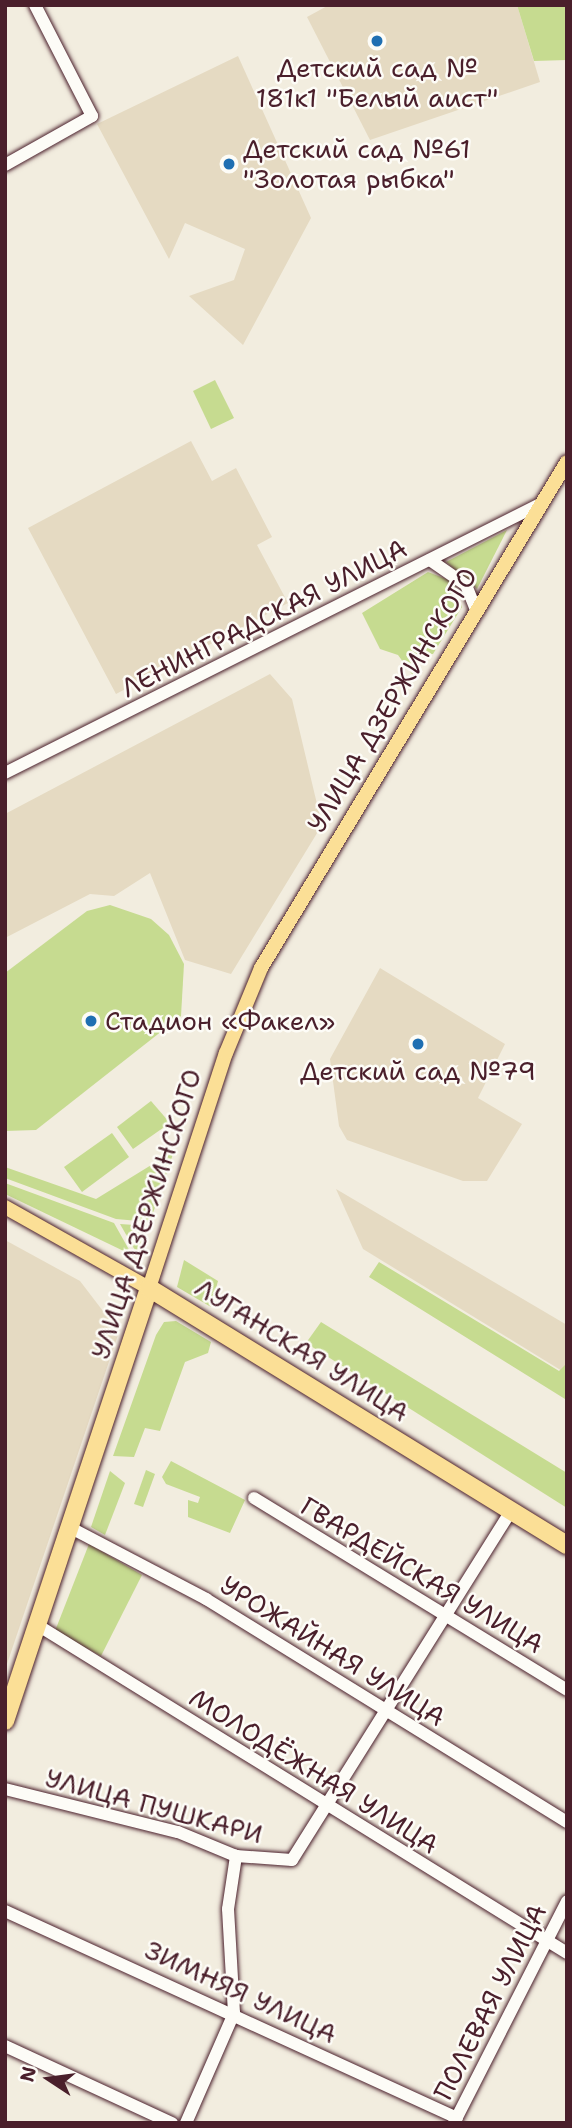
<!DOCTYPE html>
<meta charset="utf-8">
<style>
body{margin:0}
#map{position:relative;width:572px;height:2128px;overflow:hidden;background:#f2eddf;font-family:"Shantell Sans",sans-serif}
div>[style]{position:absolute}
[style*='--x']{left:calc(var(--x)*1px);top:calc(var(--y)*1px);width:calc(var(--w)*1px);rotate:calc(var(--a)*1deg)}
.built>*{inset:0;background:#e5dac2}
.green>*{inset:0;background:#c6db90}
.roads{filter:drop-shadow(0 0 2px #4a1f2b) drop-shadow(0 0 2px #4a1f2b)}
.minor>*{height:12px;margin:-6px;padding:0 6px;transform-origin:6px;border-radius:6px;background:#fdfcf7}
.major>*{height:14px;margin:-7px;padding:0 7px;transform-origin:7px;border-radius:7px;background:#fbdf96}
.highway>*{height:18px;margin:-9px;padding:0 9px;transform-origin:9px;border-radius:9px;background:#fbdf96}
.dots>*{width:19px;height:19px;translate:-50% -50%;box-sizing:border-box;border:4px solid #fdfcf7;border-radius:50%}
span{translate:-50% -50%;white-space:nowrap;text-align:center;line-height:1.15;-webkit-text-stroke:5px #fdfcf7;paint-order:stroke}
.poi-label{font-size:26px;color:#4a1f2b}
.left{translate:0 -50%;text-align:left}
.street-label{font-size:26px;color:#4a1f2b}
.frame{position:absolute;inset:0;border:7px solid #4a1f2b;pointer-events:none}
.north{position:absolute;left:14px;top:2044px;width:70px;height:70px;-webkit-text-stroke:5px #fdfcf7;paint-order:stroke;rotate:283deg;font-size:19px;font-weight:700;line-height:28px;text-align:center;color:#4a1f2b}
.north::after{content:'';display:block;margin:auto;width:24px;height:32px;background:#4a1f2b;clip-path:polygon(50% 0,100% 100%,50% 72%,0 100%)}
</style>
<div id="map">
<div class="built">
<i style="clip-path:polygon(329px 5px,517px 5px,540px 82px,370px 140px,307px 17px)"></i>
<i style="clip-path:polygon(238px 56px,311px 218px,243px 345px,189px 296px,234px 280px,245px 249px,185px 223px,169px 259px,97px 124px)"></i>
<i style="clip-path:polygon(191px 441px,212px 481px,236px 468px,272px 537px,257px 545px,288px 603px,116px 694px,28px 528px)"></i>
<i style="clip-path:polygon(270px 674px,292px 699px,322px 825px,231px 974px,185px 960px,150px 873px,114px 896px,90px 894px,5px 938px,5px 814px)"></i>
<i style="clip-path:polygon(380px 968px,505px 1044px,478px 1098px,522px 1124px,487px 1181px,463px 1181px,347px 1140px,339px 1126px,330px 1059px)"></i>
<i style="clip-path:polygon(336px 1189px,567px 1325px,567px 1374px,363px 1249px)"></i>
<i style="clip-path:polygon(5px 1240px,80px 1281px,119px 1332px,5px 1670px)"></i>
</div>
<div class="green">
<i style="clip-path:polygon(517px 5px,567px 5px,567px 60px,534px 61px)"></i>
<i style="clip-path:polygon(215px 380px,234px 418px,211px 429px,193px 391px)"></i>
<i style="clip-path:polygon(507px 530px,477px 589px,446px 562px)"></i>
<i style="clip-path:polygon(428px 572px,454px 582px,462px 607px,433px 654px,422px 654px,414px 677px,398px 655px,380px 649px,362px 613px)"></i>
<i style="clip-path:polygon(110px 905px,151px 919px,169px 935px,184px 964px,181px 1016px,36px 1130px,5px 1131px,5px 973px,87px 911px)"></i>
<i style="clip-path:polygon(151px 1101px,170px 1123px,133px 1149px,117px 1127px)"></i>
<i style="clip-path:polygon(112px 1133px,129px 1157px,82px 1192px,64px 1167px)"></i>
<i style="clip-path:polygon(174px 1151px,150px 1222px,116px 1219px,5px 1178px,5px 1167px,96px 1199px)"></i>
<i style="clip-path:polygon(5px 1183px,114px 1223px,132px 1255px,5px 1194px)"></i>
<i style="clip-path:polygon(120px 1224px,149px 1226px,136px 1252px)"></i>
<i style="clip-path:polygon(184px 1260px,218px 1281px,211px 1307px,177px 1287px)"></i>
<i style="clip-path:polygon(379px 1262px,559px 1371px,567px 1363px,565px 1399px,369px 1277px)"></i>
<i style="clip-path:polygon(176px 1321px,211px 1342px,208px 1353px,185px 1362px,160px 1431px,145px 1428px,134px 1457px,113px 1456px,156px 1335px,164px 1322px)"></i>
<i style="clip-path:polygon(321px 1322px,567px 1473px,567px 1508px,306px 1343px)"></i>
<i style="clip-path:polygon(171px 1461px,245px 1500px,230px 1533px,188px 1517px,188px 1500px,198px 1503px,200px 1497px,166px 1484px,162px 1477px)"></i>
<i style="clip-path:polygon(146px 1470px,155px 1474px,143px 1507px,134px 1504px)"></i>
<i style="clip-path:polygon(110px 1471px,125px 1483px,105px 1535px,91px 1527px)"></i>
<i style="clip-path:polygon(89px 1544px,142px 1575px,101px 1656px,55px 1631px)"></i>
</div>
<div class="roads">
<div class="minor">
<i style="--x:5;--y:165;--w:100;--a:-29.4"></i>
<i style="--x:92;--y:116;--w:125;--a:-117.2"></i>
<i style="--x:430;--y:560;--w:44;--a:34.8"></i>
<i style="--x:466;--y:585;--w:29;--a:68"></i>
<i style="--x:5;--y:773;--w:601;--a:-26.69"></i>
<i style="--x:254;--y:1498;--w:367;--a:31.5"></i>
<i style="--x:71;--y:1528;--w:153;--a:27.7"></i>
<i style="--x:206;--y:1599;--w:424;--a:31.7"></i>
<i style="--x:39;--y:1626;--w:621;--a:31.77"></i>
<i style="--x:5;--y:1789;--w:178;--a:14"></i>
<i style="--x:178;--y:1832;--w:63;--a:22.5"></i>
<i style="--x:236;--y:1856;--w:56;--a:4.1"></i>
<i style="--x:292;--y:1860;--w:412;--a:-57.9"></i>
<i style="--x:5;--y:1911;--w:497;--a:24.6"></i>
<i style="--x:5;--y:2046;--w:184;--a:24.8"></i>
<i style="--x:186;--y:2123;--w:120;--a:-66.4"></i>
<i style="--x:234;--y:2013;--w:104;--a:-93.3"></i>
<i style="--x:228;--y:1909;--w:54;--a:-81.4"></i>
<i style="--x:454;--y:2123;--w:249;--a:-63"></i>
</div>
<div class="major">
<i style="--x:5;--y:1207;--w:165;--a:29.4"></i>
<i style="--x:149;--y:1288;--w:247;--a:-71.9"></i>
<i style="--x:226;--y:1053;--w:92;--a:-67.6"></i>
<i style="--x:261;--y:968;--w:591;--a:-58.84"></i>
</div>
<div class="highway">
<i style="--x:5;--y:1721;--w:456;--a:-71.6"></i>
<i style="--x:149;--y:1288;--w:491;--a:31.6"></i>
</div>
</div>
<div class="dots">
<i style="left:377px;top:41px;background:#1f6fb2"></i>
<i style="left:229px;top:164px;background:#1f6fb2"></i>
<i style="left:91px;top:1021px;background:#1f6fb2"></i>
<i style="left:418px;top:1044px;background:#1f6fb2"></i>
</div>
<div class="poi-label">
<span style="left:377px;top:83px">Детский сад №<br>181к1 "Белый аист"</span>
<span class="left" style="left:243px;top:164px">Детский сад №61<br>"Золотая рыбка"</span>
<span class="left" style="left:105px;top:1021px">Стадион «Факел»</span>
<span style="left:418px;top:1071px">Детский сад №79</span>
</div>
<div class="street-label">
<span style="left:264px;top:618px;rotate:-27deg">ЛЕНИНГРАДСКАЯ УЛИЦА</span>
<span style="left:392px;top:700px;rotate:-59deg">УЛИЦА ДЗЕРЖИНСКОГО</span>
<span style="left:146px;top:1214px;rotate:-72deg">УЛИЦА ДЗЕРЖИНСКОГО</span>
<span style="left:302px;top:1350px;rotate:32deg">ЛУГАНСКАЯ УЛИЦА</span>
<span style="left:422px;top:1575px;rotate:31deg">ГВАРДЕЙСКАЯ УЛИЦА</span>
<span style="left:333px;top:1651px;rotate:32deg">УРОЖАЙНАЯ УЛИЦА</span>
<span style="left:314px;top:1771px;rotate:32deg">МОЛОДЁЖНАЯ УЛИЦА</span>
<span style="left:154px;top:1806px;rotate:15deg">УЛИЦА ПУШКАРИ</span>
<span style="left:241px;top:1992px;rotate:25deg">ЗИМНЯЯ УЛИЦА</span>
<span style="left:490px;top:2002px;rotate:-63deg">ПОЛЕВАЯ УЛИЦА</span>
</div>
<div class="frame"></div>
<div class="north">N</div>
</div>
